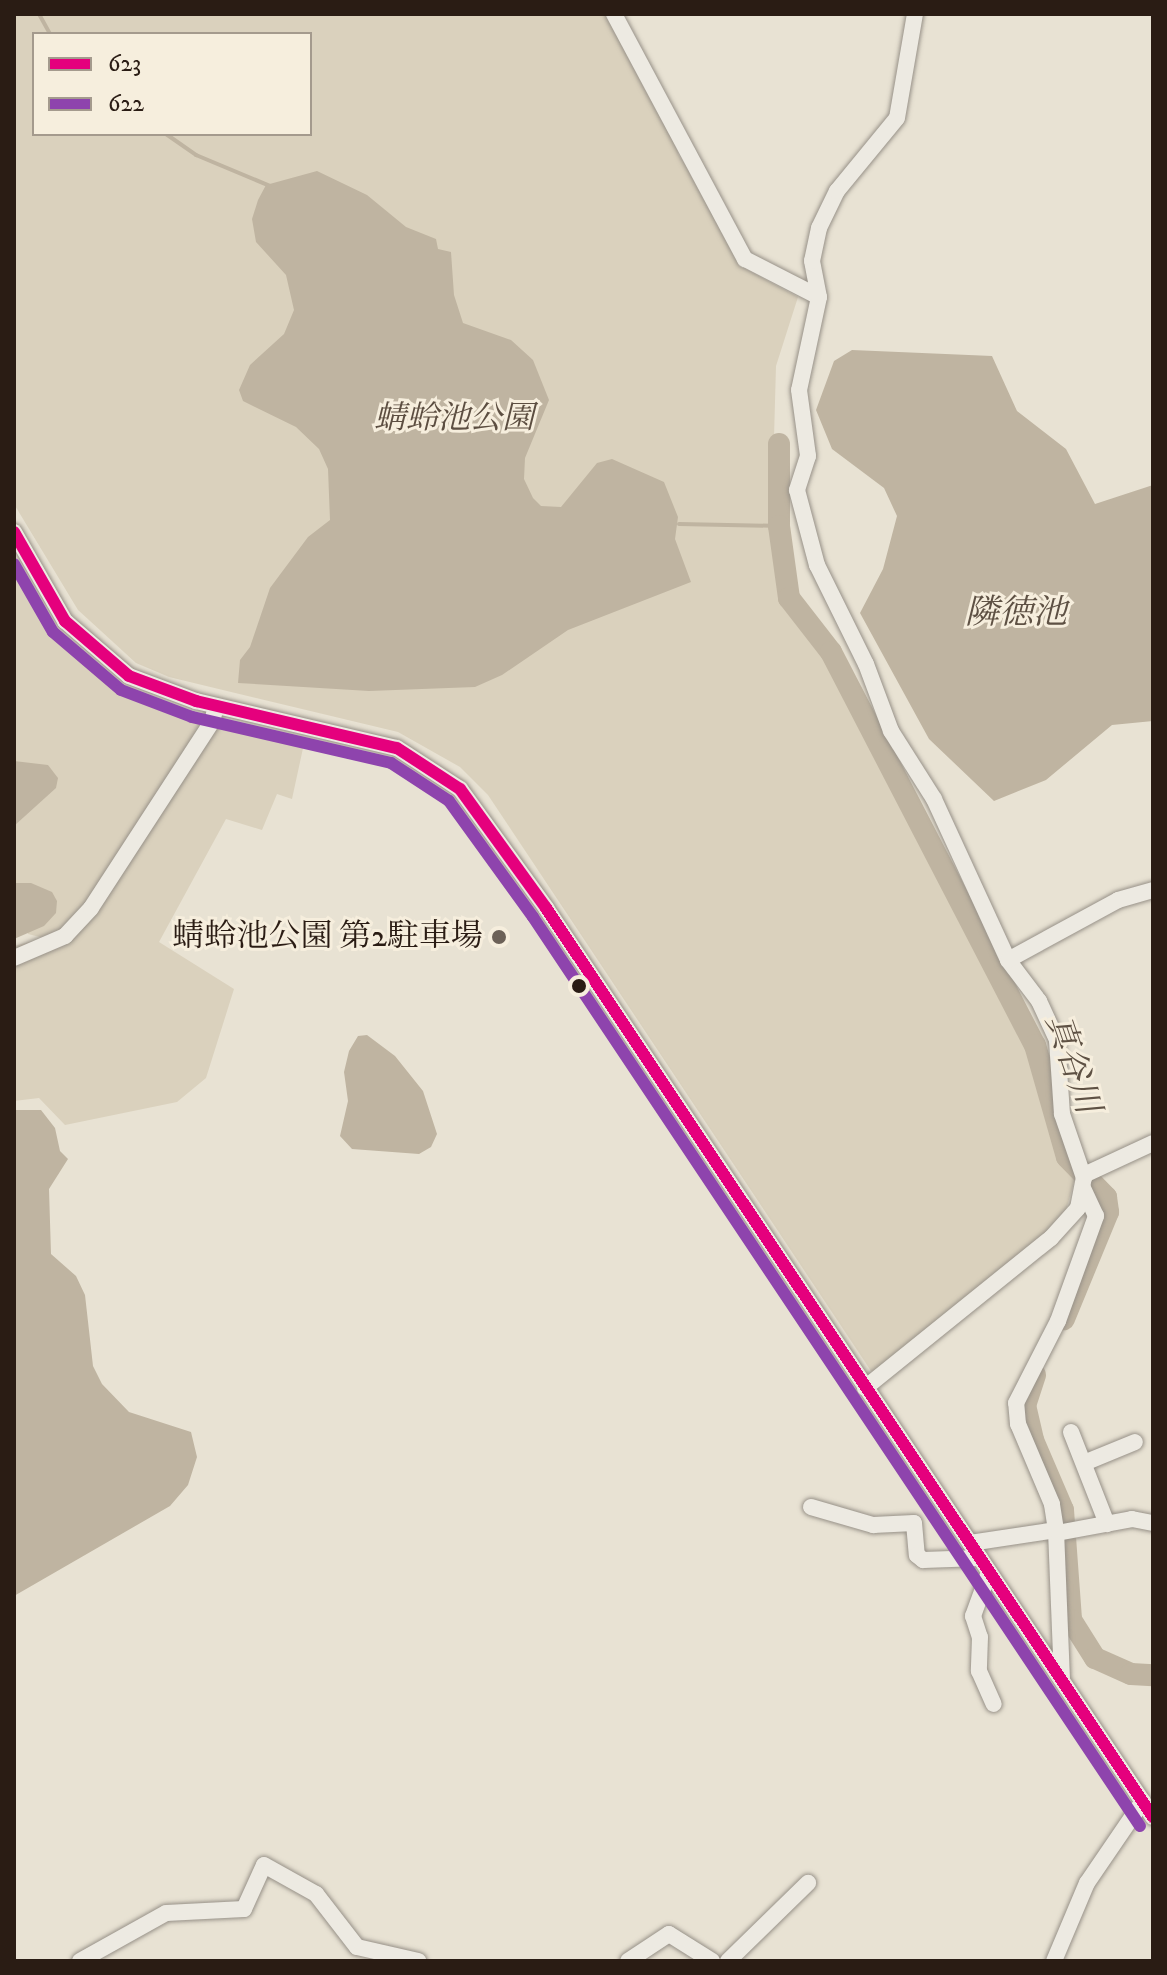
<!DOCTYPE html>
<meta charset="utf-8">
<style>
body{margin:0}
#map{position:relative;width:1167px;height:1975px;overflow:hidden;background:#e8e2d3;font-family:"IM FELL DW Pica","Noto Serif JP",serif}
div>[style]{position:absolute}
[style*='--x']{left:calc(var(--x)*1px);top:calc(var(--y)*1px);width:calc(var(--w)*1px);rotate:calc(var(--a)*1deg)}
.green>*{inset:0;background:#dad1bd}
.water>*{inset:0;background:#bfb4a1}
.stream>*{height:4px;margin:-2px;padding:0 2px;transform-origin:2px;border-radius:2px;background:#bfb4a1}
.river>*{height:22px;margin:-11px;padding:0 11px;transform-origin:11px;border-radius:11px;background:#bfb4a1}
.roads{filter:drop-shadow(0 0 2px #979188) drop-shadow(0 0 2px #979188)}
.minor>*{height:16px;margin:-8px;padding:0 8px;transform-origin:8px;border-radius:8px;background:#edeae2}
.bus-1>*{height:12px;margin:-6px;padding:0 6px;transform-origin:6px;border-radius:6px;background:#e5007d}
.bus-2>*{height:12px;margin:-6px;padding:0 6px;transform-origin:6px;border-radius:6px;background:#8e44ad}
.dots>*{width:22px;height:22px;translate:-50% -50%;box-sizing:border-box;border:4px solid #f6eedd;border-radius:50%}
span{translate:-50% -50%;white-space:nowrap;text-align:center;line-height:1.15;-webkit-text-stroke:6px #f6eedd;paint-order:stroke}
.park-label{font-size:32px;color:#5c4e41;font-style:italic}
.poi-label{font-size:32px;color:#2a1c14}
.right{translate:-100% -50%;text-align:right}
.water-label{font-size:34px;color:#5e5144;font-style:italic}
.frame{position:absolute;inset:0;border:16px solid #2a1c14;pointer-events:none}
.legend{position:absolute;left:32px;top:32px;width:280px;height:104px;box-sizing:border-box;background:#f6eedd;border:2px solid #a49a8d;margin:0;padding:10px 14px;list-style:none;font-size:24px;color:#2a1c14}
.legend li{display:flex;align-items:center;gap:16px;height:40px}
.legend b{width:40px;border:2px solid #a49a8d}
</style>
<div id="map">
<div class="green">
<i style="clip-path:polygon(evenodd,14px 14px,608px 14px,671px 131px,679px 156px,712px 201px,742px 267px,798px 297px,776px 366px,772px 509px,777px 577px,785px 601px,829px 655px,1031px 1048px,1058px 1148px,1076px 1175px,1064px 1217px,879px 1372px,871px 1371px,488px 795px,460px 767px,398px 732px,169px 677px,136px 663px,78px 610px,14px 504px,14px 14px,34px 34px,310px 34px,310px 134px,34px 134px,34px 34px)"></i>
<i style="clip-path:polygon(14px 562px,46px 622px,74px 657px,101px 677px,148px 701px,305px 739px,292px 799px,277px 794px,262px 830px,226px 819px,159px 942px,234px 989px,206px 1078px,177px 1102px,65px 1125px,39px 1098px,14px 1101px,14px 946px,44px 938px,28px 934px,14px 888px)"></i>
</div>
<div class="water">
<i style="clip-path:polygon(317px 171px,367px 195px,406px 227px,436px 239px,438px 249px,451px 252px,454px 295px,463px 323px,511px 340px,533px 360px,549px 400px,525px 458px,524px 479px,533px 498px,541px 506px,561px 507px,597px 463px,612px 459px,664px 482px,678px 517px,675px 539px,691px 582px,568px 630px,502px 675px,475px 687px,369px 691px,238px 683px,240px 660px,250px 647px,270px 588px,308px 537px,330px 520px,328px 469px,319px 449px,296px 427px,243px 401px,239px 390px,250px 365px,284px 334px,294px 310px,286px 275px,256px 242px,252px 219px,258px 200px,266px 185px)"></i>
<i style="clip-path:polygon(852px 350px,992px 356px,1017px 411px,1066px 449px,1095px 504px,1153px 485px,1153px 721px,1112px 725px,1046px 780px,994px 801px,929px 739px,860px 613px,883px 569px,897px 516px,884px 488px,832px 449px,816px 410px,834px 361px)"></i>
<i style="clip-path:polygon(14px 761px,48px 765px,58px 778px,56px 788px,14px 826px)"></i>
<i style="clip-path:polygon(14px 883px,31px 883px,52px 892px,57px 901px,56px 913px,44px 926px,14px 939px)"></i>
<i style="clip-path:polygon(367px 1035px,395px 1056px,423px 1091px,437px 1134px,431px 1147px,419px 1154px,352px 1149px,340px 1136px,348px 1101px,344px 1072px,349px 1051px,358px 1036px)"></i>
<i style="clip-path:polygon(14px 1110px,41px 1110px,55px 1128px,60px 1151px,68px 1159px,49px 1189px,51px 1254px,76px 1276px,85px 1295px,93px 1366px,102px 1384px,129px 1412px,191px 1432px,197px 1457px,188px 1485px,170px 1506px,14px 1596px)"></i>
</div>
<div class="stream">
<i style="--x:39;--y:14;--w:23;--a:61"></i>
<i style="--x:166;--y:134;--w:37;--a:35"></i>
<i style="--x:196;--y:155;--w:80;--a:22.7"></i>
<i style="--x:679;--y:524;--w:100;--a:1.1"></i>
</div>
<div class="river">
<i style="--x:779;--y:444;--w:82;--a:90"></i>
<i style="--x:779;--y:526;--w:73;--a:82.1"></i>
<i style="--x:789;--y:598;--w:68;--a:52.1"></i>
<i style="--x:831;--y:652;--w:443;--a:62.6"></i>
<i style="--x:1035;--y:1045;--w:116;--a:74.1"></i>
<i style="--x:1067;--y:1157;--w:56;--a:45.7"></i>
<i style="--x:1106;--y:1197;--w:15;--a:82"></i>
<i style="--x:1108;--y:1212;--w:116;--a:112.4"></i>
<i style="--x:1035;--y:1375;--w:32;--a:108"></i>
<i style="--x:1025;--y:1405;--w:36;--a:77"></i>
<i style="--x:1033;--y:1440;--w:76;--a:66.8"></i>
<i style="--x:1063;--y:1510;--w:110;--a:85.8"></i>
<i style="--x:1071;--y:1620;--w:45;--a:57.7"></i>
<i style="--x:1095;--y:1658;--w:39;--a:24"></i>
<i style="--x:1131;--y:1674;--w:22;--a:3"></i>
</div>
<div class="roads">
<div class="minor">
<i style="--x:614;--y:14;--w:278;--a:61.9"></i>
<i style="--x:745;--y:259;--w:83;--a:27.2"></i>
<i style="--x:819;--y:297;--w:95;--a:102.1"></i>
<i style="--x:799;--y:390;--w:67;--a:82.2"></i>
<i style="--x:808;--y:456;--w:36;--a:108"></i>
<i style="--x:797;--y:490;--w:78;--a:75.1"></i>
<i style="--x:817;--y:565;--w:110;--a:63.7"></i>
<i style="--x:866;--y:664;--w:72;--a:69.5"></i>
<i style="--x:891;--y:731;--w:80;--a:57.7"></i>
<i style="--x:934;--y:799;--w:177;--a:65.3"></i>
<i style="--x:819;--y:297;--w:37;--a:-101"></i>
<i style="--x:812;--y:261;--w:34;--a:-78"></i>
<i style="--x:819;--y:228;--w:41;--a:-64.1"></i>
<i style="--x:837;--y:191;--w:94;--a:-50.6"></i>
<i style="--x:897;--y:118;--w:106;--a:-80.2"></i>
<i style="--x:14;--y:532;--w:103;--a:60.2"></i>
<i style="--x:65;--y:621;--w:84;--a:40.7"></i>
<i style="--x:129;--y:676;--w:72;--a:20.5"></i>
<i style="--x:196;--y:701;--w:206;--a:13.2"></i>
<i style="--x:397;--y:748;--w:75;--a:33.1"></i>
<i style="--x:460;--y:789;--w:147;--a:54.1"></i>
<i style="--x:546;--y:908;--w:1093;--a:56.27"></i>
<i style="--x:14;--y:958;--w:56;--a:-23.3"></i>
<i style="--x:65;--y:936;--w:38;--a:-47"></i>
<i style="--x:91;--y:908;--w:222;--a:-57"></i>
<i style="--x:212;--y:722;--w:16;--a:-76"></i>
<i style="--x:1084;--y:1175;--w:76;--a:-24.9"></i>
<i style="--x:865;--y:1388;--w:239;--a:-38.9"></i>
<i style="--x:1051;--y:1238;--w:40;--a:-48"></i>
<i style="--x:1078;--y:1208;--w:31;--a:-79"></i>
<i style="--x:1084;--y:1178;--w:68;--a:-109"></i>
<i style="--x:1062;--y:1114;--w:74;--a:-93.9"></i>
<i style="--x:1057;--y:1040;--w:43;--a:-114.8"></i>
<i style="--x:1039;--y:1001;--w:51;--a:-127.1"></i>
<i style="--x:1008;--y:960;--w:125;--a:-28.6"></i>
<i style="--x:1118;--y:900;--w:36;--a:-16"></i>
<i style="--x:1071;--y:1432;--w:99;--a:68.6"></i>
<i style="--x:1084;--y:1463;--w:55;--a:-22.4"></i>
<i style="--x:811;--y:1507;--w:65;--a:16.2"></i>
<i style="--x:873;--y:1525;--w:41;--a:-2.8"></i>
<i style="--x:914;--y:1523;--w:32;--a:85"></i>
<i style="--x:917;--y:1555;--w:8;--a:40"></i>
<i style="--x:923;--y:1560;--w:57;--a:-2"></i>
<i style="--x:1057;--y:1533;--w:76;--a:-10.6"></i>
<i style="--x:1132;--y:1519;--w:21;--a:11"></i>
<i style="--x:970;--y:1543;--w:87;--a:-8.6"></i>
<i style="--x:989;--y:1572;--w:47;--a:110"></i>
<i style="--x:973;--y:1616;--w:22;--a:72"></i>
<i style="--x:980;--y:1637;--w:34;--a:92"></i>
<i style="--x:979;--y:1671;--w:36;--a:66"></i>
<i style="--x:1062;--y:1680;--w:150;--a:-92.3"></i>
<i style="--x:1056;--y:1530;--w:26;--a:-99"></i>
<i style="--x:1052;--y:1504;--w:87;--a:-113"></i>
<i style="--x:1018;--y:1424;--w:21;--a:-95"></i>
<i style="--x:1016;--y:1403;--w:92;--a:-62.9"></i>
<i style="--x:1058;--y:1321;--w:112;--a:-70.1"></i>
<i style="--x:1096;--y:1216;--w:31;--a:-115"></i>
<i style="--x:80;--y:1961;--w:98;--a:-29.2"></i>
<i style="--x:166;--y:1913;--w:78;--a:-2.9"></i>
<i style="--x:244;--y:1909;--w:48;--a:-65.6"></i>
<i style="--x:264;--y:1865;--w:60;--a:29.1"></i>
<i style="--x:316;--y:1894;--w:67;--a:52.3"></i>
<i style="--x:357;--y:1947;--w:63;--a:12.9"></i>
<i style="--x:628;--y:1961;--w:49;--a:-33.4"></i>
<i style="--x:669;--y:1934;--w:51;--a:32.1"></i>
<i style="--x:728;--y:1961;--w:112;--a:-44.3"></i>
<i style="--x:1054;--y:1961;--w:85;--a:-67.1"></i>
<i style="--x:1087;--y:1883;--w:99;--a:-55.7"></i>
</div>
</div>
<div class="bus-1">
<i style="--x:14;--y:532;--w:103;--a:60.2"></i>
<i style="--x:65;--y:621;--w:84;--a:40.7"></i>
<i style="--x:129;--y:676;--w:72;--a:20.5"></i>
<i style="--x:196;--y:701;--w:206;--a:13.2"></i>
<i style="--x:397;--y:748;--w:75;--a:33.1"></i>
<i style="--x:460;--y:789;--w:147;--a:54.1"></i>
<i style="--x:546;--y:908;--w:1093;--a:56.27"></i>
</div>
<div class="bus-2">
<i style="--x:14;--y:564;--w:78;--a:60.2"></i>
<i style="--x:53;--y:632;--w:89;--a:40.5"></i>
<i style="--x:121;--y:690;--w:76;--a:20.8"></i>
<i style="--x:192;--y:717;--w:204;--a:13"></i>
<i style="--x:391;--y:763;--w:69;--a:33.2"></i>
<i style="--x:449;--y:801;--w:143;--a:54.1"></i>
<i style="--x:533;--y:917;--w:1093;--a:56.27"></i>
</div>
<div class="dots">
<i style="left:499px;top:937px;background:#6c6157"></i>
<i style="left:579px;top:986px;background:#2a1c14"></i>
</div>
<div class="park-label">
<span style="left:454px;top:419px">蜻蛉池公園</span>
</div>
<div class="poi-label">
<span class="right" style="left:483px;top:937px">蜻蛉池公園 第2駐車場</span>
</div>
<div class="water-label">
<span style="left:1016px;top:614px">隣徳池</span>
<span style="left:1072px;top:1064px;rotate:71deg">真谷川</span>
</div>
<div class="frame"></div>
<ul class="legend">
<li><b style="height:10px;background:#e5007d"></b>623</li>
<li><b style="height:10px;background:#8e44ad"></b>622</li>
</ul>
</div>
